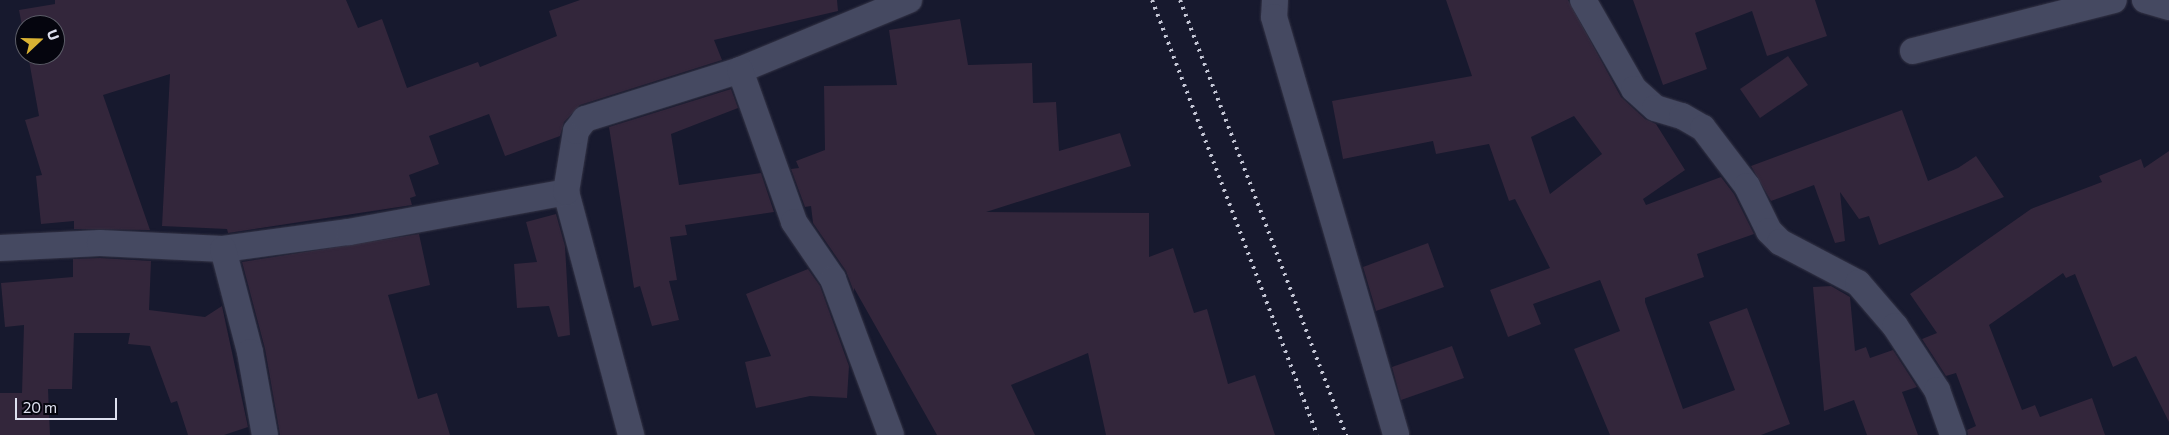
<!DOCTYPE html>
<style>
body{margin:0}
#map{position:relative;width:2169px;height:435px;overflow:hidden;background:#17192e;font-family:Commissioner,sans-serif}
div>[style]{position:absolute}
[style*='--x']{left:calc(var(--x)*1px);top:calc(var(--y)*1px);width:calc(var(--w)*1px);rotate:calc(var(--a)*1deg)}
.building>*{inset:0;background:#33263b}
.roads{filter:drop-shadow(0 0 1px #343446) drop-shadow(0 0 1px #343446)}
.minor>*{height:26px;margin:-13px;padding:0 13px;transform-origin:13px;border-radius:13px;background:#454961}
.rail>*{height:4px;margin-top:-2px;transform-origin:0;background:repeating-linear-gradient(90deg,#c3c5d4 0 2.5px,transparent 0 7.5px)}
span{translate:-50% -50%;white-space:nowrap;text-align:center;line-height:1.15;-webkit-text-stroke:4px #05050e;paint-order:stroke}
.north{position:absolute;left:15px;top:15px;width:50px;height:50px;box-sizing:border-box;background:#05050e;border:1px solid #5c5d68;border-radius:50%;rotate:69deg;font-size:14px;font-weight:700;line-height:20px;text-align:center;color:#dee0ef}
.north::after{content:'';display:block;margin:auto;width:18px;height:22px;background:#dab333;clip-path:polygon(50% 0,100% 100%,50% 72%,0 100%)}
.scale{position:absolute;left:15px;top:398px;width:102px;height:22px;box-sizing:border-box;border:2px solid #dee0ef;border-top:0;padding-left:6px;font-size:15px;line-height:18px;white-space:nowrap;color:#dee0ef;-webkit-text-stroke:4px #05050e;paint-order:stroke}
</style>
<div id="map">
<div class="building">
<i style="clip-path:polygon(55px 0,346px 0,358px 28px,382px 19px,407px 88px,478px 62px,480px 67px,557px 36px,549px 11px,580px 0,837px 0,838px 11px,714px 40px,722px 60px,580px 105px,564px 122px,560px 136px,505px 156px,489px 114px,429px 136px,439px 164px,409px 175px,416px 196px,410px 198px,412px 205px,228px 233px,227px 229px,162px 226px,170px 74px,103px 95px,150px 230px,74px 229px,74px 221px,41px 224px,36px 176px,42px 175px,25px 120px,39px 116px,28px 55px,55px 55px,55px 25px,25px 25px,25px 41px,19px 10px,55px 4px)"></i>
<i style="clip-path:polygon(evenodd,1446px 0,1568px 0,1621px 97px,1645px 119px,1656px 124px,1685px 170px,1643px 199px,1646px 205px,1721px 177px,1734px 194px,1754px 234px,1697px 254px,1704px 277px,1645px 298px,1645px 302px,1683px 409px,1735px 390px,1709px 322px,1747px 308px,1790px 424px,1761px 435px,1610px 435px,1574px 349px,1620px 331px,1600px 280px,1533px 304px,1541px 324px,1508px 337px,1490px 290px,1550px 268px,1515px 199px,1509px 201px,1489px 144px,1436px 154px,1433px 141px,1343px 159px,1332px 101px,1472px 76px,1446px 0,1574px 116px,1602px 154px,1550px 194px,1531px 137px,1574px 116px)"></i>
<i style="clip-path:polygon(1633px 0,1815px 0,1827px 36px,1767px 56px,1752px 11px,1695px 33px,1707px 69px,1663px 85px)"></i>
<i style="clip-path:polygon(960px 19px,968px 65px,1032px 63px,1033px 103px,1056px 102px,1059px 151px,1120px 133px,1131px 166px,986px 212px,1149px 213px,1149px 257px,1173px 248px,1194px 313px,1207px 309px,1228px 384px,1255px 375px,1275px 435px,1106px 435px,1088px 353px,1011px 385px,1035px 435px,937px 435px,854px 288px,854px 292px,846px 271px,813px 223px,811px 206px,805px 207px,791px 169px,799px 168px,796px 161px,825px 150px,824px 86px,897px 85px,889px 30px)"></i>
<i style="clip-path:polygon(1788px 56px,1808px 85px,1760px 118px,1740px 89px)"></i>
<i style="clip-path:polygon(731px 89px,738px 108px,671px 134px,679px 185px,761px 173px,774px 212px,685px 225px,687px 235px,670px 237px,677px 280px,669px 281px,679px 320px,652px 326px,640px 286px,634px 288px,609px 127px)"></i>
<i style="clip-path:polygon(1902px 110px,1928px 181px,1958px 168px,1976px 156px,2004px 197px,1879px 245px,1869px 216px,1859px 219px,1840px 192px,1845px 241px,1835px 243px,1814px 185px,1771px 201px,1751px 166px)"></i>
<i style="clip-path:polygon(2169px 151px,2169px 422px,2136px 356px,2113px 367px,2075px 274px,2066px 278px,2063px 273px,1989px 325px,2022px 410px,2035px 405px,2040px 417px,2092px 398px,2105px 435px,1968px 435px,1967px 430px,1976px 426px,1956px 373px,1946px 376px,1922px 339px,1937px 333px,1910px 294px,2031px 209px,2102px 182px,2099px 176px,2141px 159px,2144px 168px)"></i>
<i style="clip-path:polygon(556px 214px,565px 246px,570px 335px,558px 337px,549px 306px,517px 308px,514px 264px,537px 262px,526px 222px)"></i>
<i style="clip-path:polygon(419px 234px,430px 285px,388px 295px,418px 399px,437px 393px,450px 435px,280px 435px,265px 349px,242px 262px)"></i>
<i style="clip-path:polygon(1428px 243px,1444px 287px,1376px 311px,1363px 267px)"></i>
<i style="clip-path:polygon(100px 258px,151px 261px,149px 310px,205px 317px,222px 306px,248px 427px,224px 435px,188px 435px,177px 401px,171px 403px,150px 346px,128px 344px,130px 333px,74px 333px,72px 389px,48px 389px,50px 435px,0 435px,0 393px,22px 393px,24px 325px,5px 327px,1px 283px,73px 277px,73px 259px)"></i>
<i style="clip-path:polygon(808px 269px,820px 286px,849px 366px,847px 398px,810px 396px,756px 408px,745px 362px,771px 356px,746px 294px)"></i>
<i style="clip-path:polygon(1831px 286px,1850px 297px,1855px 351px,1866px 347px,1870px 358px,1893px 350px,1917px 387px,1902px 392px,1918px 435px,1867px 435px,1854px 400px,1824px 411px,1813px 287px)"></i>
<i style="clip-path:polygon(1452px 346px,1464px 378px,1401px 400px,1392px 367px)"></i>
</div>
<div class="roads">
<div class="minor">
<i style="--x:1275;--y:0;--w:17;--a:93"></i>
<i style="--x:1274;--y:17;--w:435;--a:73.7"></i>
<i style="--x:1583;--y:0;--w:103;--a:60.2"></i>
<i style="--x:1634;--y:89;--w:28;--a:42"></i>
<i style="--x:1655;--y:108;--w:28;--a:17"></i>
<i style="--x:1682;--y:116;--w:24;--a:30"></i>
<i style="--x:1703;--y:128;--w:73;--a:52.8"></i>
<i style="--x:1747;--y:186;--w:50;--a:63.9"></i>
<i style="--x:1769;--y:231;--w:16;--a:45"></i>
<i style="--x:1780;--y:242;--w:88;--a:27.7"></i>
<i style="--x:1858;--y:283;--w:57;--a:49.3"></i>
<i style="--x:1895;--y:326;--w:77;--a:56.7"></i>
<i style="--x:1937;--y:390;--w:48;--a:70.4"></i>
<i style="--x:2145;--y:0;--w:25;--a:16"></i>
<i style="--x:1913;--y:51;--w:207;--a:-14.2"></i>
<i style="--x:740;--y:70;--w:183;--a:-22.5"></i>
<i style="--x:566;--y:192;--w:252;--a:75"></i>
<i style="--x:0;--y:248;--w:100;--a:-2.9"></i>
<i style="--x:100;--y:243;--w:123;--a:2.8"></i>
<i style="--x:223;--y:249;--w:127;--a:-7.7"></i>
<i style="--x:349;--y:232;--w:221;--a:-10.4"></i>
<i style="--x:566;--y:192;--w:62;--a:-80.7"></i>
<i style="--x:576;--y:131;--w:15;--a:-53"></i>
<i style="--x:585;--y:119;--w:163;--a:-17.5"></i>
<i style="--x:740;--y:70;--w:161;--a:70.4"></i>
<i style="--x:794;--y:222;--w:69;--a:55.6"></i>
<i style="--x:833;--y:279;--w:166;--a:69.6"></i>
<i style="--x:223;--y:249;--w:106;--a:75.3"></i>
<i style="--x:250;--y:352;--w:84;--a:79.8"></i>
</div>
</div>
<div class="rail">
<i style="--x:1152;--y:0;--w:465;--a:69.2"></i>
<i style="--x:1180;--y:0;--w:466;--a:69.1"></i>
</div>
<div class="north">U</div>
<div class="scale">20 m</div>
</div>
